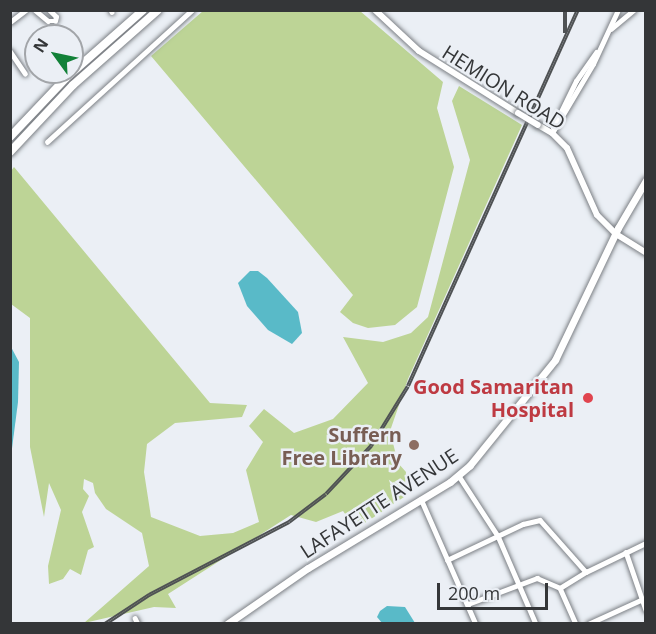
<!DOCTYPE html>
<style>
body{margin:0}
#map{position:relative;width:656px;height:634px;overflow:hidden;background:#ebeff5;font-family:"Open Sans",sans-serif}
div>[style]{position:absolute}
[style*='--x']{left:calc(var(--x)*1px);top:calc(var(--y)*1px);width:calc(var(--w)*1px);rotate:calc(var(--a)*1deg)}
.green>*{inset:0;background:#bdd496}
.water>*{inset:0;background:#59bac8}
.roads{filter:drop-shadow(0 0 2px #7c8085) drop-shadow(0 0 2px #7c8085)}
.street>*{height:4.5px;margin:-2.25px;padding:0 2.25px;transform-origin:2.25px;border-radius:2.25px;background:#fff}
.secondary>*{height:6px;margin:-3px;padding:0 3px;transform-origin:3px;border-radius:3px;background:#fff}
.primary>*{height:7px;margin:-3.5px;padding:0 3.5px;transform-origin:3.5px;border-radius:3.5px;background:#fff}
.highway>*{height:8px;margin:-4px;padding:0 4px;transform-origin:4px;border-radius:4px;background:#fff}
.rail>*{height:4px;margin-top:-2px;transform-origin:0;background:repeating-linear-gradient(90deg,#ebeff5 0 4.5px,#4f5254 0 9px);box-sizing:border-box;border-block:2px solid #4f5254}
.bridges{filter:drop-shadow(0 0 2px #7c8085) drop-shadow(0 0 2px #7c8085)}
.secondary-bridge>*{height:6px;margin:-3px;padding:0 3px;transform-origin:3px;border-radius:3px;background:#fff}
.dots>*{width:16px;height:16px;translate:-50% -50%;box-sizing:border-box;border:3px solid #ebeff5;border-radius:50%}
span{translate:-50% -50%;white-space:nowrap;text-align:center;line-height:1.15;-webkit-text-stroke:5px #ebeff5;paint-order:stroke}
.street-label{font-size:20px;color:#343638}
.health-label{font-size:20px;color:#be3a42;font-weight:700}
.right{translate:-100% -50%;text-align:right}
.education-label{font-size:20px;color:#785e54;font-weight:700}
.frame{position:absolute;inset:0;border:12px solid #343638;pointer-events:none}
.north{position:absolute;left:24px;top:24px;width:60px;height:60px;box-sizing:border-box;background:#ebeff5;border:2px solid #a2a5a9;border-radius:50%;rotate:303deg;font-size:16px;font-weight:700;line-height:24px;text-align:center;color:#343638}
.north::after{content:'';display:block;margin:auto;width:21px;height:27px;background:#128138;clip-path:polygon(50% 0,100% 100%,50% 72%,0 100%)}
.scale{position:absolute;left:437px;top:583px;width:111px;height:27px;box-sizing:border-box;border:3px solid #343638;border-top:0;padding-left:8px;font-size:18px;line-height:21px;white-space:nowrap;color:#343638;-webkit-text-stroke:4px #ebeff5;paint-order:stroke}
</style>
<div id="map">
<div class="green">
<i style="clip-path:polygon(203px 11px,360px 11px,443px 82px,437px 108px,454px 167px,417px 307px,395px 325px,368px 328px,353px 323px,340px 312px,353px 295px,151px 56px)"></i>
<i style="clip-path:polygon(459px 86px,522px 125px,408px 379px,390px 431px,398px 463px,406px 472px,404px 497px,356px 529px,343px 511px,316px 522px,291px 515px,168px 594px,176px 608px,154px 607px,84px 623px,149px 566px,142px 533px,106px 509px,95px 493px,93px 483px,84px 479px,83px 489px,89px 496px,82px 512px,94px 547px,88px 550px,81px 575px,70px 569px,63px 579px,49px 584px,48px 566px,61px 510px,49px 483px,44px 517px,30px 447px,30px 318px,11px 304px,11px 171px,14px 167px,210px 403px,247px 405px,242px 417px,175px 423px,147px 444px,144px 472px,151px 517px,200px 536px,233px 533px,259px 522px,246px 470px,263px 442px,249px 426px,264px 409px,294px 433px,333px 419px,368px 383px,343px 337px,383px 342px,411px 333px,428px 317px,470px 160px,452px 101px)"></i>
</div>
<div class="water">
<i style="clip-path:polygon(250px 271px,258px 271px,267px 278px,298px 312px,302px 333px,292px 344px,268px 330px,247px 306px,238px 283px)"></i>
<i style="clip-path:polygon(11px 347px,19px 362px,18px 402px,11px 456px)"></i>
<i style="clip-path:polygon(387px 606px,405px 607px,415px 623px,382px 623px,377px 617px,380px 611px)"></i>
</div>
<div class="roads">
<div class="street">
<i style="--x:35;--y:10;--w:17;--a:40"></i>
<i style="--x:48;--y:21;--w:7;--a:0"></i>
<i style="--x:55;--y:21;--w:4;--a:-76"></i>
<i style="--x:56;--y:17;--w:10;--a:-135"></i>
<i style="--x:111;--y:10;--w:2;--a:63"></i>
<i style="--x:10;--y:22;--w:20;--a:-37"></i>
<i style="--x:611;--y:29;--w:30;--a:-40"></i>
<i style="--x:10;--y:51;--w:27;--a:56"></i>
<i style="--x:553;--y:128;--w:52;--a:-63.9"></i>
<i style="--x:576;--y:81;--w:35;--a:-55"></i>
<i style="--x:552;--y:133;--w:80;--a:-59.3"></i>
<i style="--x:593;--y:64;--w:60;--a:-65.2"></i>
<i style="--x:47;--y:142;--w:196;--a:-42.3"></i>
<i style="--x:459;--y:476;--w:72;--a:57"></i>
<i style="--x:498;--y:536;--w:96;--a:66.6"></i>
<i style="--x:421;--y:499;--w:137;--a:66.3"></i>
<i style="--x:626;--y:552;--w:61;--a:71"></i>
<i style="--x:447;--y:560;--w:84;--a:-25.3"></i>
<i style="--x:523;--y:524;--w:17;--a:-13"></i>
<i style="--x:540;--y:520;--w:69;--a:48.5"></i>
<i style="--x:560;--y:588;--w:31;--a:-32"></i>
<i style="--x:586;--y:572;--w:67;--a:-25.8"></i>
<i style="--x:468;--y:604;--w:74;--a:-20.6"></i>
<i style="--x:537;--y:578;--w:25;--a:23"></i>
<i style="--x:560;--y:588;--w:39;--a:66"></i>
<i style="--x:135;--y:618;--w:7;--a:63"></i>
<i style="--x:588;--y:624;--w:58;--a:-24.4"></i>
</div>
<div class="secondary">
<i style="--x:375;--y:10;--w:60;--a:43"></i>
<i style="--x:419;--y:51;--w:117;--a:32.1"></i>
<i style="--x:538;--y:125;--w:16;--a:30"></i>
<i style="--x:552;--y:133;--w:21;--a:45"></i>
<i style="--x:567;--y:148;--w:73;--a:65.9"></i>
<i style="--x:597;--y:215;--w:27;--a:45"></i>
<i style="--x:616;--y:234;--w:36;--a:32"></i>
</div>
<div class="primary">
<i style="--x:227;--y:624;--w:98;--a:-34.7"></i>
<i style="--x:308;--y:568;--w:166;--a:-31.2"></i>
<i style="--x:450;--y:482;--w:26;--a:-40"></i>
<i style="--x:470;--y:465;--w:135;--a:-51"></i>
<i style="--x:555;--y:360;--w:146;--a:-64.5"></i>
<i style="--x:618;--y:228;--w:56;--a:-59.7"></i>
</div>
<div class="highway">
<i style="--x:10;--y:137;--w:81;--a:-46.5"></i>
<i style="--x:66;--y:78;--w:103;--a:-41.4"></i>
<i style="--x:10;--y:152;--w:92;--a:-46.8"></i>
<i style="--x:73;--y:85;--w:113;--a:-41.4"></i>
</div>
</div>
<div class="rail">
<i style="--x:565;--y:33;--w:23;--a:-90"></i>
<i style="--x:105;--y:624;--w:53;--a:-33.4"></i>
<i style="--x:149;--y:595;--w:158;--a:-27.5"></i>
<i style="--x:289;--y:522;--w:46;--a:-37.1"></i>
<i style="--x:326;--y:494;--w:66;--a:-46.8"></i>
<i style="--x:371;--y:446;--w:70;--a:-58.3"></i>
<i style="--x:408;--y:386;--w:413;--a:-65.7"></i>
</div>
<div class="bridges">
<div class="secondary-bridge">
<i style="--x:518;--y:113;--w:23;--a:31"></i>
</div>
</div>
<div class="dots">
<i style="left:588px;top:398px;background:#e0444e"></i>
<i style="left:414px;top:445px;background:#8d6e63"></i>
</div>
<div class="street-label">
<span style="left:504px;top:87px;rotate:32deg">HEMION ROAD</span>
<span style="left:379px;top:503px;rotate:-33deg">LAFAYETTE AVENUE</span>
</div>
<div class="health-label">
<span class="right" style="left:574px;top:398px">Good Samaritan<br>Hospital</span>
</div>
<div class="education-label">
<span class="right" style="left:402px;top:446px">Suffern<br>Free Library</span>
</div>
<div class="frame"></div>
<div class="north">N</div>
<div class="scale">200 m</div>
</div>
